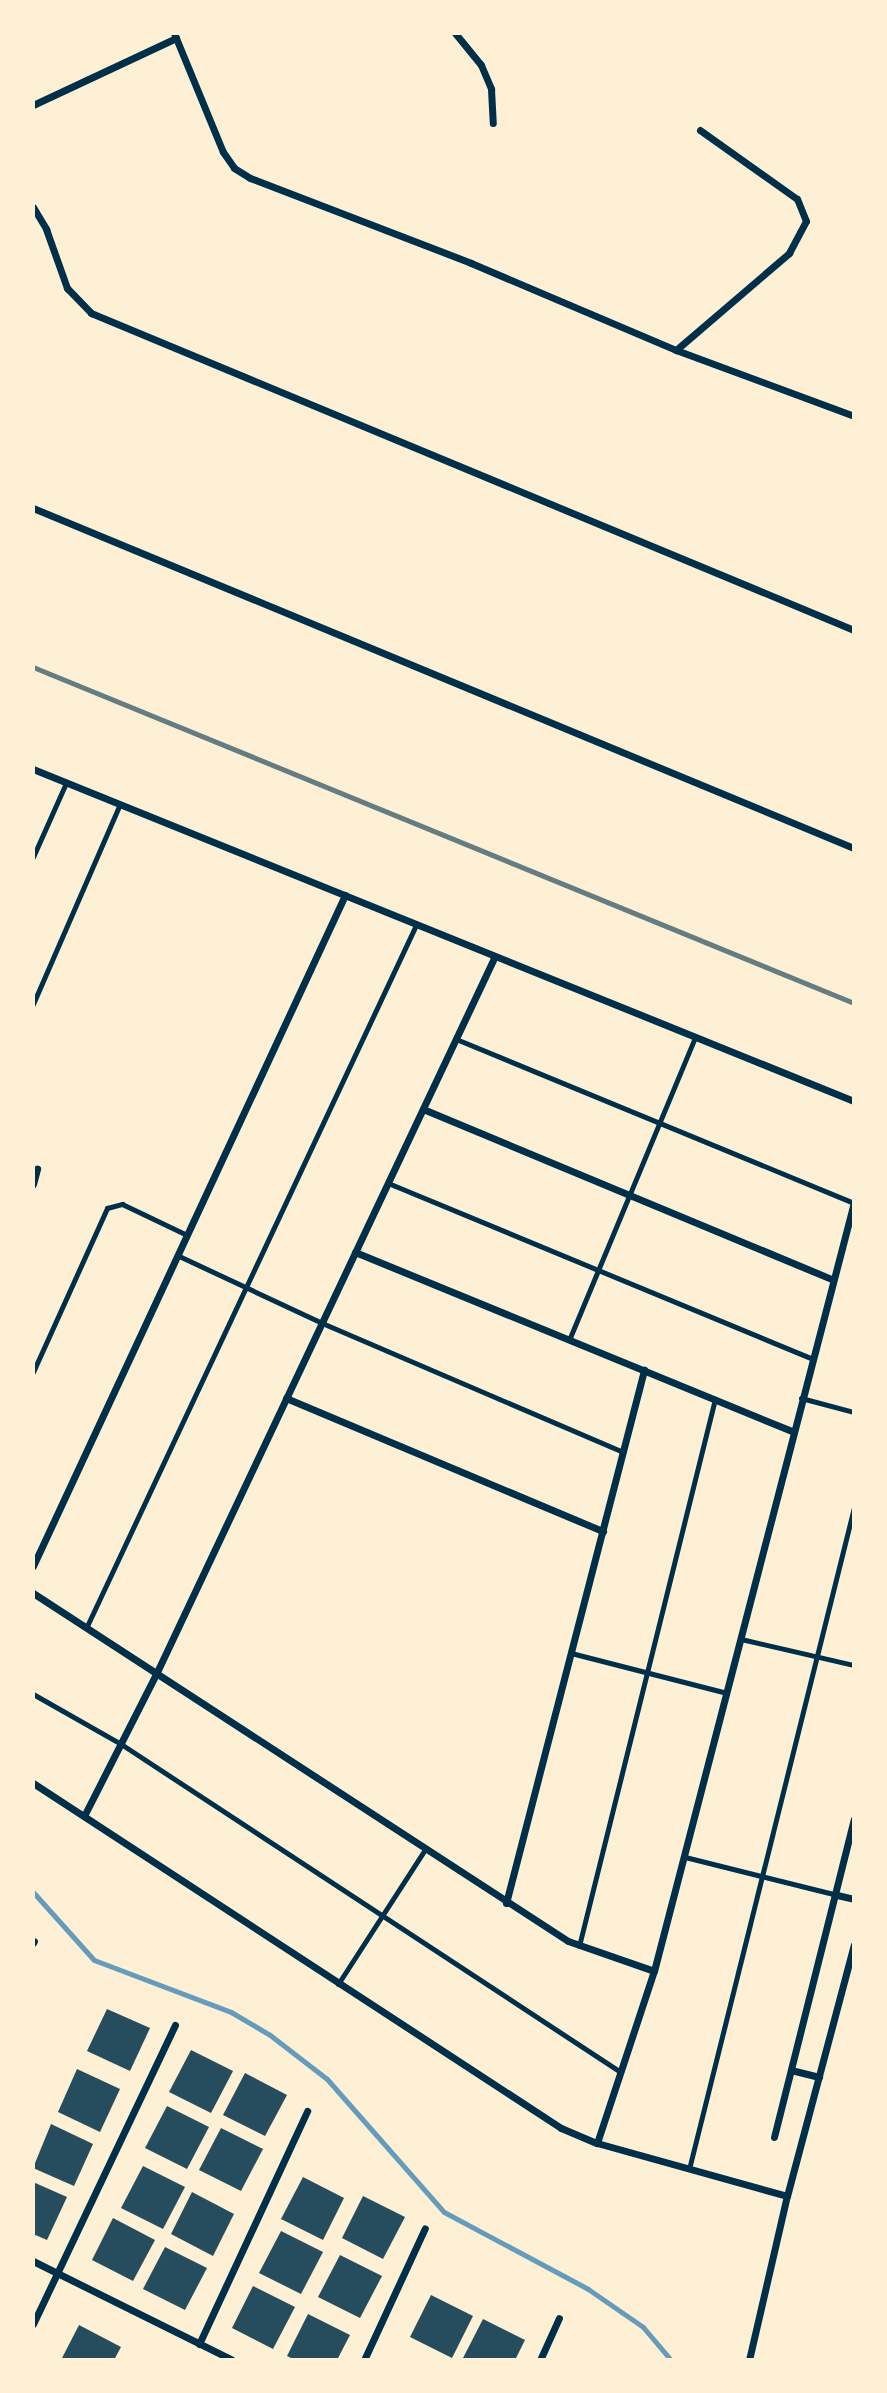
<!DOCTYPE html>
<style>
body{margin:0}
#map{position:relative;width:887px;height:2393px;overflow:hidden;background:#fdf0d5;font-family:Cabin,sans-serif}
div>[style]{position:absolute}
[style*='--x']{left:calc(var(--x)*1px);top:calc(var(--y)*1px);width:calc(var(--w)*1px);rotate:calc(var(--a)*1deg)}
.stream>*{height:5px;margin:-2.5px;padding:0 2.5px;transform-origin:2.5px;border-radius:2.5px;background:#669bbc}
.building>*{inset:0;background:#264d5e}
.service>*{height:5px;margin:-2.5px;padding:0 2.5px;transform-origin:2.5px;border-radius:2.5px;background:#003049}
.minor>*{height:7px;margin:-3.5px;padding:0 3.5px;transform-origin:3.5px;border-radius:3.5px;background:#003049}
.rail>*{height:5px;margin:-2.5px;padding:0 2.5px;transform-origin:2.5px;border-radius:2.5px;background:#657d81}
span{translate:-50% -50%;white-space:nowrap;text-align:center;line-height:1.15;-webkit-text-stroke:6px #fdf0d5;paint-order:stroke}
.frame{position:absolute;inset:0;border:35px solid #fdf0d5;pointer-events:none}
</style>
<div id="map">
<div class="stream">
<i style="--x:33;--y:1892;--w:91;--a:48.1"></i>
<i style="--x:94;--y:1960;--w:147;--a:20.8"></i>
<i style="--x:231;--y:2012;--w:45;--a:30.5"></i>
<i style="--x:270;--y:2035;--w:72;--a:37.7"></i>
<i style="--x:327;--y:2079;--w:177;--a:48.7"></i>
<i style="--x:444;--y:2212;--w:163;--a:28.1"></i>
<i style="--x:588;--y:2289;--w:67;--a:34.6"></i>
<i style="--x:643;--y:2327;--w:43;--a:49.7"></i>
</div>
<div class="building">
<i style="clip-path:polygon(107px 2009px,150px 2028px,130px 2071px,87px 2051px)"></i>
<i style="clip-path:polygon(191px 2050px,233px 2071px,211px 2113px,169px 2092px)"></i>
<i style="clip-path:polygon(77px 2069px,120px 2089px,100px 2132px,58px 2112px)"></i>
<i style="clip-path:polygon(245px 2073px,287px 2095px,265px 2136px,223px 2115px)"></i>
<i style="clip-path:polygon(167px 2106px,209px 2127px,187px 2169px,145px 2148px)"></i>
<i style="clip-path:polygon(51px 2124px,93px 2144px,74px 2186px,33px 2168px)"></i>
<i style="clip-path:polygon(221px 2128px,263px 2149px,241px 2191px,199px 2170px)"></i>
<i style="clip-path:polygon(143px 2166px,185px 2187px,163px 2229px,121px 2208px)"></i>
<i style="clip-path:polygon(303px 2177px,344px 2198px,323px 2240px,281px 2219px)"></i>
<i style="clip-path:polygon(33px 2182px,67px 2197px,47px 2240px,33px 2234px)"></i>
<i style="clip-path:polygon(192px 2192px,234px 2214px,213px 2256px,171px 2234px)"></i>
<i style="clip-path:polygon(363px 2196px,405px 2217px,383px 2259px,342px 2238px)"></i>
<i style="clip-path:polygon(113px 2218px,155px 2240px,133px 2281px,92px 2260px)"></i>
<i style="clip-path:polygon(281px 2231px,323px 2252px,301px 2294px,259px 2273px)"></i>
<i style="clip-path:polygon(165px 2247px,207px 2268px,185px 2310px,143px 2289px)"></i>
<i style="clip-path:polygon(340px 2255px,382px 2276px,360px 2318px,318px 2297px)"></i>
<i style="clip-path:polygon(253px 2286px,295px 2307px,273px 2349px,232px 2328px)"></i>
<i style="clip-path:polygon(431px 2295px,473px 2316px,452px 2358px,410px 2337px)"></i>
<i style="clip-path:polygon(308px 2314px,350px 2335px,337px 2360px,295px 2360px,287px 2356px)"></i>
<i style="clip-path:polygon(483px 2319px,525px 2340px,515px 2360px,462px 2360px)"></i>
<i style="clip-path:polygon(79px 2325px,121px 2347px,114px 2360px,61px 2360px)"></i>
</div>
<div class="service">
<i style="--x:33;--y:857;--w:81;--a:-66"></i>
<i style="--x:33;--y:1004;--w:218;--a:-66.5"></i>
<i style="--x:456;--y:1039;--w:430;--a:22.4"></i>
<i style="--x:388;--y:1183;--w:459;--a:22.5"></i>
<i style="--x:179;--y:1256;--w:158;--a:25.1"></i>
<i style="--x:322;--y:1323;--w:327;--a:23.2"></i>
<i style="--x:569;--y:1340;--w:327;--a:-67.4"></i>
<i style="--x:33;--y:1372;--w:180;--a:-65.7"></i>
<i style="--x:107;--y:1208;--w:16;--a:-15"></i>
<i style="--x:122;--y:1204;--w:72;--a:25.5"></i>
<i style="--x:801;--y:1398;--w:55;--a:14.8"></i>
<i style="--x:87;--y:1626;--w:772;--a:-64.86"></i>
<i style="--x:741;--y:1639;--w:116;--a:13"></i>
<i style="--x:571;--y:1653;--w:161;--a:14.4"></i>
<i style="--x:33;--y:1694;--w:101;--a:29.6"></i>
<i style="--x:121;--y:1744;--w:596;--a:33.29"></i>
<i style="--x:685;--y:1857;--w:157;--a:14"></i>
<i style="--x:579;--y:1946;--w:564;--a:-76.04"></i>
<i style="--x:338;--y:1984;--w:162;--a:-57.1"></i>
<i style="--x:689;--y:2169;--w:682;--a:-76"></i>
</div>
<div class="minor">
<i style="--x:455;--y:33;--w:41;--a:50.9"></i>
<i style="--x:481;--y:65;--w:26;--a:67"></i>
<i style="--x:491;--y:89;--w:34;--a:87"></i>
<i style="--x:176;--y:38;--w:123;--a:67.6"></i>
<i style="--x:223;--y:152;--w:19;--a:55"></i>
<i style="--x:234;--y:168;--w:19;--a:32"></i>
<i style="--x:250;--y:178;--w:237;--a:21"></i>
<i style="--x:471;--y:263;--w:223;--a:23"></i>
<i style="--x:676;--y:350;--w:190;--a:20.3"></i>
<i style="--x:33;--y:105;--w:158;--a:-25.1"></i>
<i style="--x:176;--y:38;--w:5;--a:-112"></i>
<i style="--x:33;--y:207;--w:26;--a:59"></i>
<i style="--x:46;--y:229;--w:63;--a:70.4"></i>
<i style="--x:67;--y:288;--w:35;--a:46"></i>
<i style="--x:91;--y:313;--w:826;--a:22.56"></i>
<i style="--x:676;--y:350;--w:149;--a:-40.6"></i>
<i style="--x:789;--y:253;--w:36;--a:-62"></i>
<i style="--x:806;--y:221;--w:24;--a:-112"></i>
<i style="--x:797;--y:199;--w:119;--a:-144.6"></i>
<i style="--x:33;--y:508;--w:889;--a:22.5"></i>
<i style="--x:33;--y:769;--w:886;--a:22.02"></i>
<i style="--x:423;--y:1109;--w:444;--a:22.6"></i>
<i style="--x:33;--y:1184;--w:16;--a:-75"></i>
<i style="--x:355;--y:1252;--w:472;--a:22.3"></i>
<i style="--x:286;--y:1398;--w:344;--a:22.8"></i>
<i style="--x:33;--y:1566;--w:740;--a:-65.06"></i>
<i style="--x:33;--y:1593;--w:638;--a:33.04"></i>
<i style="--x:568;--y:1941;--w:91;--a:19.2"></i>
<i style="--x:33;--y:1783;--w:631;--a:33.16"></i>
<i style="--x:561;--y:2128;--w:39;--a:23"></i>
<i style="--x:597;--y:2143;--w:197;--a:15.6"></i>
<i style="--x:84;--y:1816;--w:161;--a:-63.1"></i>
<i style="--x:157;--y:1672;--w:790;--a:-64.73"></i>
<i style="--x:837;--y:1895;--w:17;--a:13"></i>
<i style="--x:506;--y:1903;--w:551;--a:-75.48"></i>
<i style="--x:33;--y:1943;--w:2;--a:-63"></i>
<i style="--x:791;--y:2070;--w:29;--a:14"></i>
<i style="--x:774;--y:2137;--w:328;--a:-75.9"></i>
<i style="--x:597;--y:2143;--w:181;--a:-71.7"></i>
<i style="--x:654;--y:1971;--w:795;--a:-75.42"></i>
<i style="--x:33;--y:2261;--w:222;--a:26.4"></i>
<i style="--x:33;--y:2324;--w:331;--a:-64.6"></i>
<i style="--x:199;--y:2344;--w:257;--a:-65.1"></i>
<i style="--x:364;--y:2360;--w:145;--a:-65.2"></i>
<i style="--x:540;--y:2360;--w:46;--a:-65.7"></i>
<i style="--x:749;--y:2360;--w:168;--a:-77"></i>
<i style="--x:787;--y:2196;--w:260;--a:-75.1"></i>
</div>
<div class="rail">
<i style="--x:33;--y:667;--w:887;--a:22.26"></i>
</div>
<div class="frame"></div>
</div>
